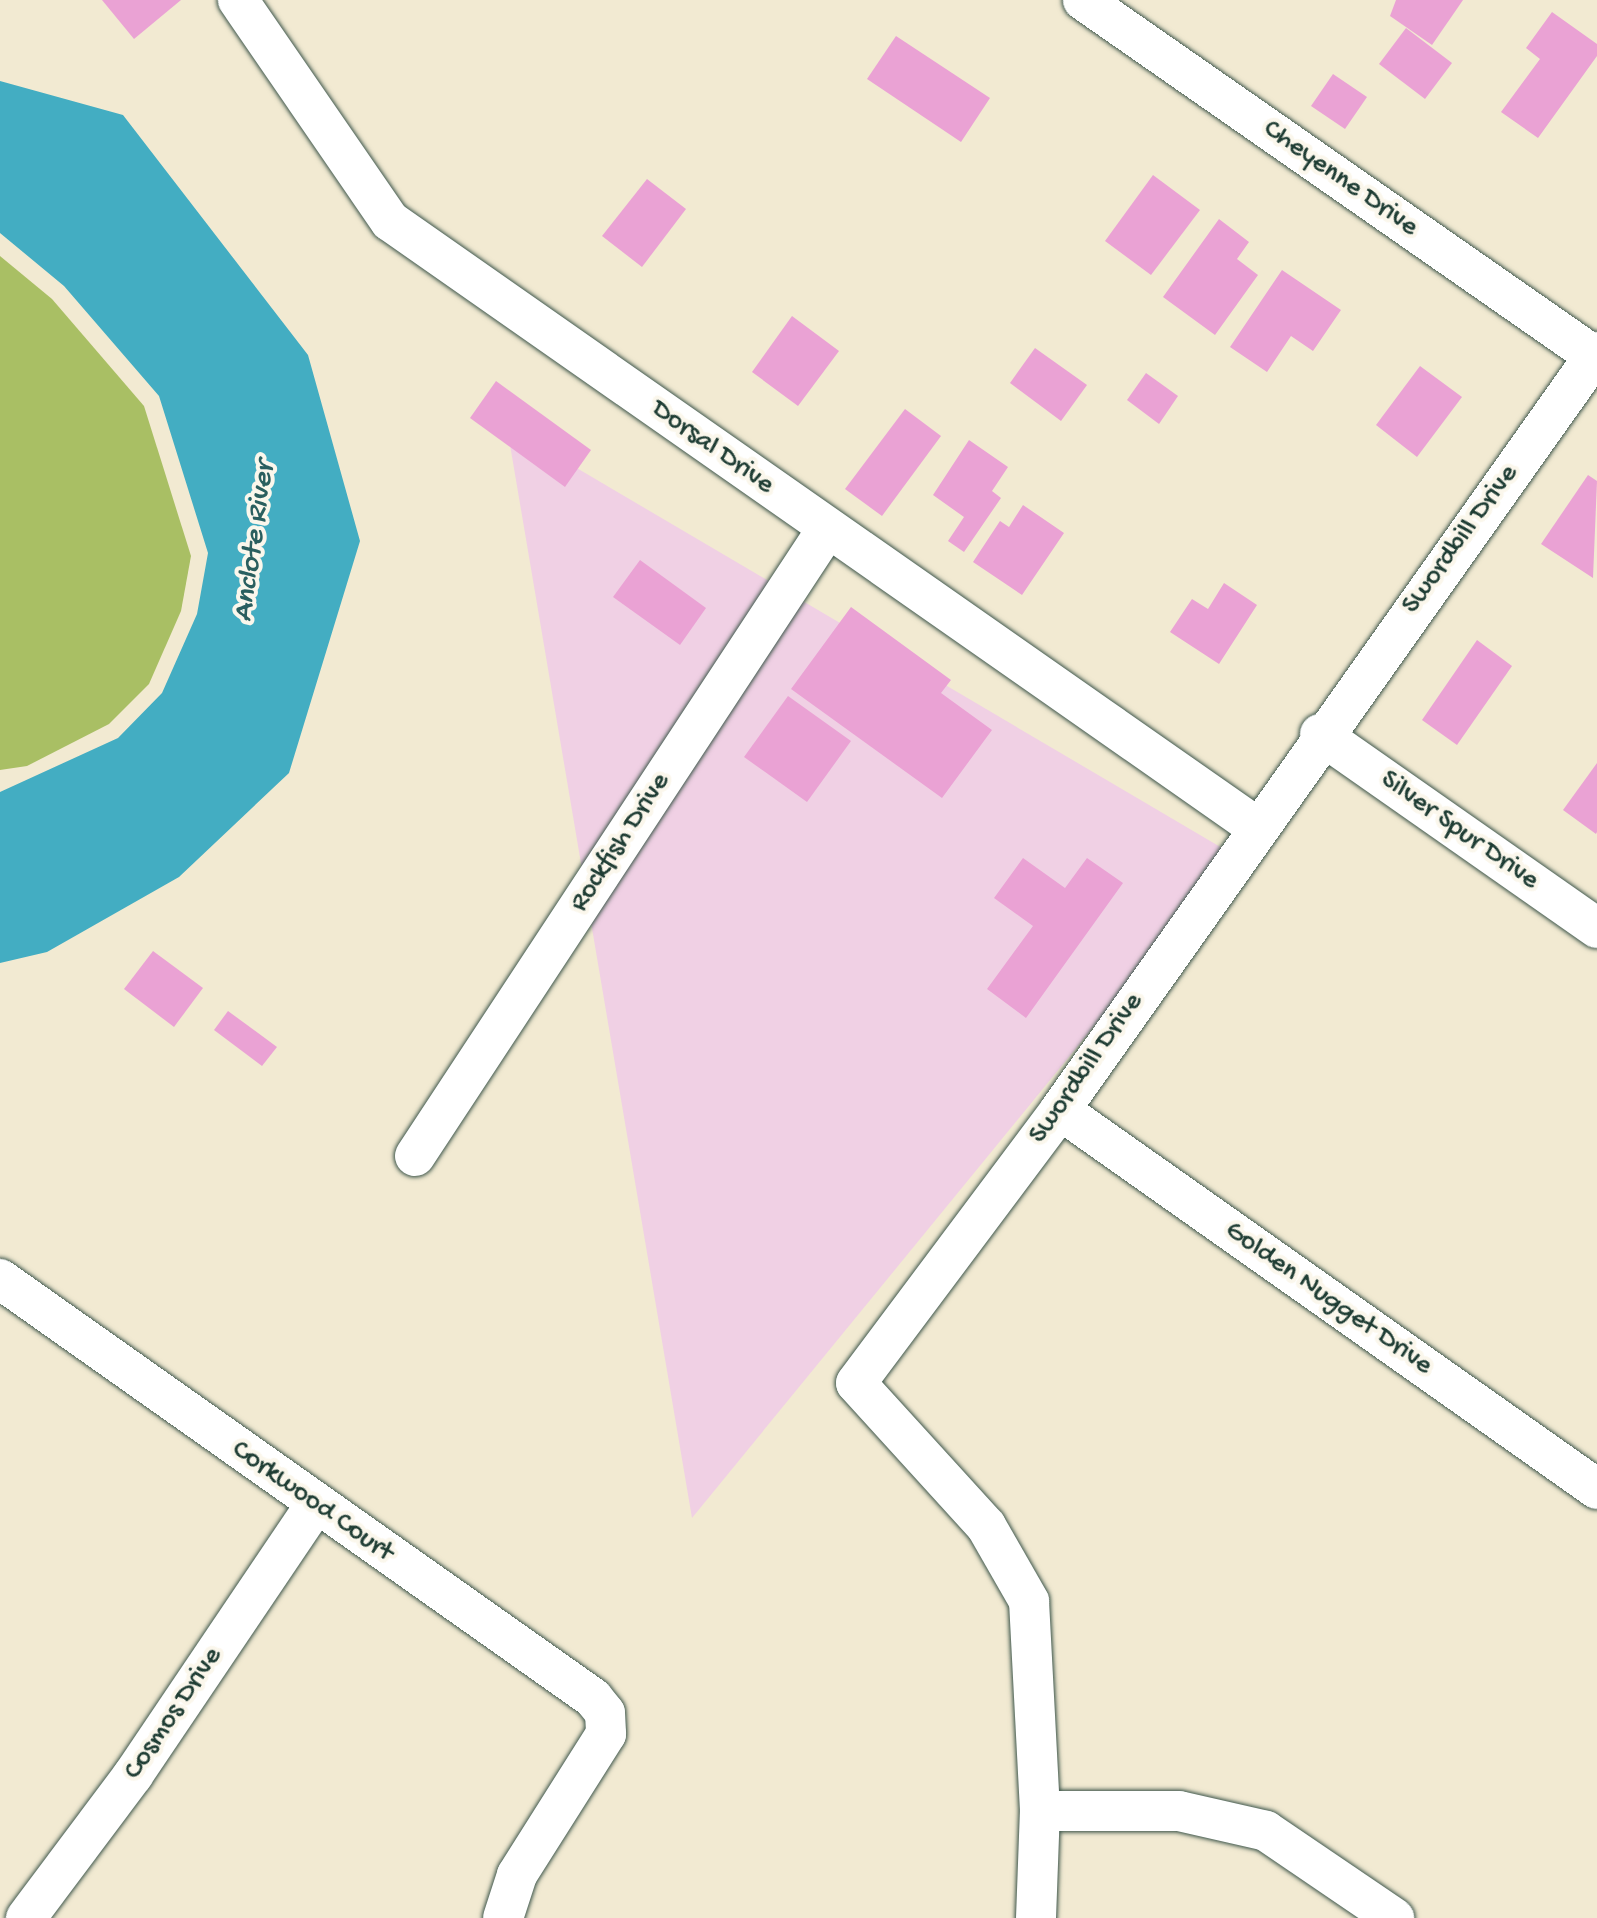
<!DOCTYPE html>
<style>
body{margin:0}
#map{position:relative;width:1597px;height:1918px;overflow:hidden;background:#f2ead2;font-family:"Gochi Hand",sans-serif}
div>[style]{position:absolute}
[style*='--x']{left:calc(var(--x)*1px);top:calc(var(--y)*1px);width:calc(var(--w)*1px);rotate:calc(var(--a)*1deg)}
.built>*{inset:0;background:#f0d0e4}
.green>*{inset:0;background:#a9bf64}
.water>*{inset:0;background:#43adc2}
.building>*{inset:0;background:#eaa2d4}
.roads{filter:drop-shadow(0 0 2px #3f574c) drop-shadow(0 0 2px #3f574c)}
.street>*{height:40px;margin:-20px;padding:0 20px;transform-origin:20px;border-radius:20px;background:#fff}
span{translate:-50% -50%;white-space:nowrap;text-align:center;line-height:1.15;-webkit-text-stroke:8px #fbf7ec;paint-order:stroke}
.street-label{font-size:28px;color:#1f3d34}
.water-label{font-size:30px;color:#2a5f5f;font-style:italic}
</style>
<div id="map">
<div class="built">
<i style="clip-path:polygon(507px 427px,1234px 855px,692px 1518px)"></i>
</div>
<div class="green">
<i style="clip-path:polygon(0 256px,52px 299px,144px 406px,191px 556px,181px 611px,149px 684px,109px 724px,27px 766px,0 770px)"></i>
</div>
<div class="water">
<i style="clip-path:polygon(0 81px,123px 115px,308px 355px,360px 541px,289px 773px,179px 877px,47px 952px,0 963px,0 792px,118px 738px,162px 693px,197px 614px,208px 553px,159px 396px,64px 286px,0 233px)"></i>
</div>
<div class="building">
<i style="clip-path:polygon(102px 0,181px 0,134px 39px)"></i>
<i style="clip-path:polygon(1396px 0,1463px 0,1432px 45px,1390px 16px)"></i>
<i style="clip-path:polygon(1552px 12px,1597px 44px,1597px 56px,1538px 138px,1501px 112px,1540px 59px,1526px 48px)"></i>
<i style="clip-path:polygon(1406px 28px,1452px 63px,1425px 99px,1379px 64px)"></i>
<i style="clip-path:polygon(896px 36px,990px 98px,961px 142px,867px 79px)"></i>
<i style="clip-path:polygon(1333px 74px,1367px 97px,1345px 129px,1311px 106px)"></i>
<i style="clip-path:polygon(1153px 175px,1200px 210px,1151px 275px,1105px 241px)"></i>
<i style="clip-path:polygon(647px 179px,686px 209px,642px 267px,602px 236px)"></i>
<i style="clip-path:polygon(1219px 219px,1249px 242px,1237px 259px,1258px 275px,1215px 335px,1163px 297px)"></i>
<i style="clip-path:polygon(1282px 270px,1341px 310px,1313px 351px,1291px 336px,1267px 372px,1230px 347px)"></i>
<i style="clip-path:polygon(792px 316px,839px 351px,798px 406px,752px 372px)"></i>
<i style="clip-path:polygon(1035px 348px,1087px 385px,1061px 421px,1010px 383px)"></i>
<i style="clip-path:polygon(1420px 366px,1462px 397px,1417px 457px,1376px 425px)"></i>
<i style="clip-path:polygon(1146px 373px,1178px 396px,1159px 424px,1127px 400px)"></i>
<i style="clip-path:polygon(496px 381px,591px 450px,565px 487px,470px 418px)"></i>
<i style="clip-path:polygon(905px 409px,941px 436px,882px 516px,845px 489px)"></i>
<i style="clip-path:polygon(969px 440px,1008px 467px,992px 491px,1001px 498px,964px 552px,948px 541px,964px 517px,933px 495px)"></i>
<i style="clip-path:polygon(1588px 475px,1597px 481px,1593px 578px,1541px 544px)"></i>
<i style="clip-path:polygon(1023px 505px,1064px 533px,1022px 595px,973px 562px,1000px 521px,1009px 527px)"></i>
<i style="clip-path:polygon(640px 560px,706px 608px,680px 645px,613px 597px)"></i>
<i style="clip-path:polygon(1224px 583px,1257px 605px,1219px 664px,1170px 632px,1192px 599px,1208px 609px)"></i>
<i style="clip-path:polygon(851px 607px,951px 680px,941px 693px,992px 730px,942px 798px,791px 689px)"></i>
<i style="clip-path:polygon(1477px 640px,1512px 666px,1457px 745px,1422px 720px)"></i>
<i style="clip-path:polygon(788px 696px,851px 741px,807px 802px,744px 757px)"></i>
<i style="clip-path:polygon(1597px 763px,1597px 832px,1596px 834px,1563px 810px)"></i>
<i style="clip-path:polygon(1023px 858px,1065px 888px,1087px 858px,1123px 883px,1026px 1018px,987px 989px,1033px 926px,994px 898px)"></i>
<i style="clip-path:polygon(153px 951px,203px 988px,174px 1027px,124px 989px)"></i>
<i style="clip-path:polygon(228px 1011px,277px 1047px,262px 1066px,214px 1030px)"></i>
</div>
<div class="roads">
<div class="street">
<i style="--x:238;--y:0;--w:268;--a:55.5"></i>
<i style="--x:390;--y:221;--w:1056;--a:34.97"></i>
<i style="--x:1083;--y:0;--w:626;--a:34.86"></i>
<i style="--x:1320;--y:734;--w:338;--a:35"></i>
<i style="--x:1060;--y:1110;--w:657;--a:35.21"></i>
<i style="--x:415;--y:1156;--w:750;--a:-56.69"></i>
<i style="--x:0;--y:1279;--w:726;--a:35.24"></i>
<i style="--x:593;--y:1698;--w:19;--a:51"></i>
<i style="--x:605;--y:1713;--w:21;--a:87"></i>
<i style="--x:606;--y:1734;--w:167;--a:122.3"></i>
<i style="--x:517;--y:1875;--w:45;--a:108"></i>
<i style="--x:1040;--y:1811;--w:139;--a:0"></i>
<i style="--x:1179;--y:1811;--w:89;--a:12.9"></i>
<i style="--x:1266;--y:1831;--w:155;--a:34.2"></i>
<i style="--x:26;--y:1918;--w:179;--a:-53.2"></i>
<i style="--x:133;--y:1775;--w:326;--a:-56"></i>
<i style="--x:1036;--y:1918;--w:107;--a:-87.9"></i>
<i style="--x:1040;--y:1811;--w:210;--a:-93"></i>
<i style="--x:1029;--y:1601;--w:86;--a:-119.8"></i>
<i style="--x:986;--y:1526;--w:193;--a:-132.3"></i>
<i style="--x:856;--y:1383;--w:341;--a:-53.2"></i>
<i style="--x:1060;--y:1110;--w:929;--a:-54.68"></i>
</div>
</div>
<div class="street-label">
<span style="left:1340px;top:179px;rotate:35deg">Cheyenne Drive</span>
<span style="left:712px;top:448px;rotate:35deg">Dorsal Drive</span>
<span style="left:1461px;top:540px;rotate:-54deg">Swordbill Drive</span>
<span style="left:1459px;top:831px;rotate:35deg">Silver Spur Drive</span>
<span style="left:621px;top:843px;rotate:-57deg">Rockfish Drive</span>
<span style="left:1087px;top:1069px;rotate:-55deg">Swordbill Drive</span>
<span style="left:1328px;top:1299px;rotate:35deg">Golden Nugget Drive</span>
<span style="left:312px;top:1502px;rotate:35deg">Corkwood Court</span>
<span style="left:174px;top:1714px;rotate:-56deg">Cosmos Drive</span>
</div>
<div class="water-label">
<span style="left:256px;top:542px;rotate:-82deg">Anclote River</span>
</div>
</div>
